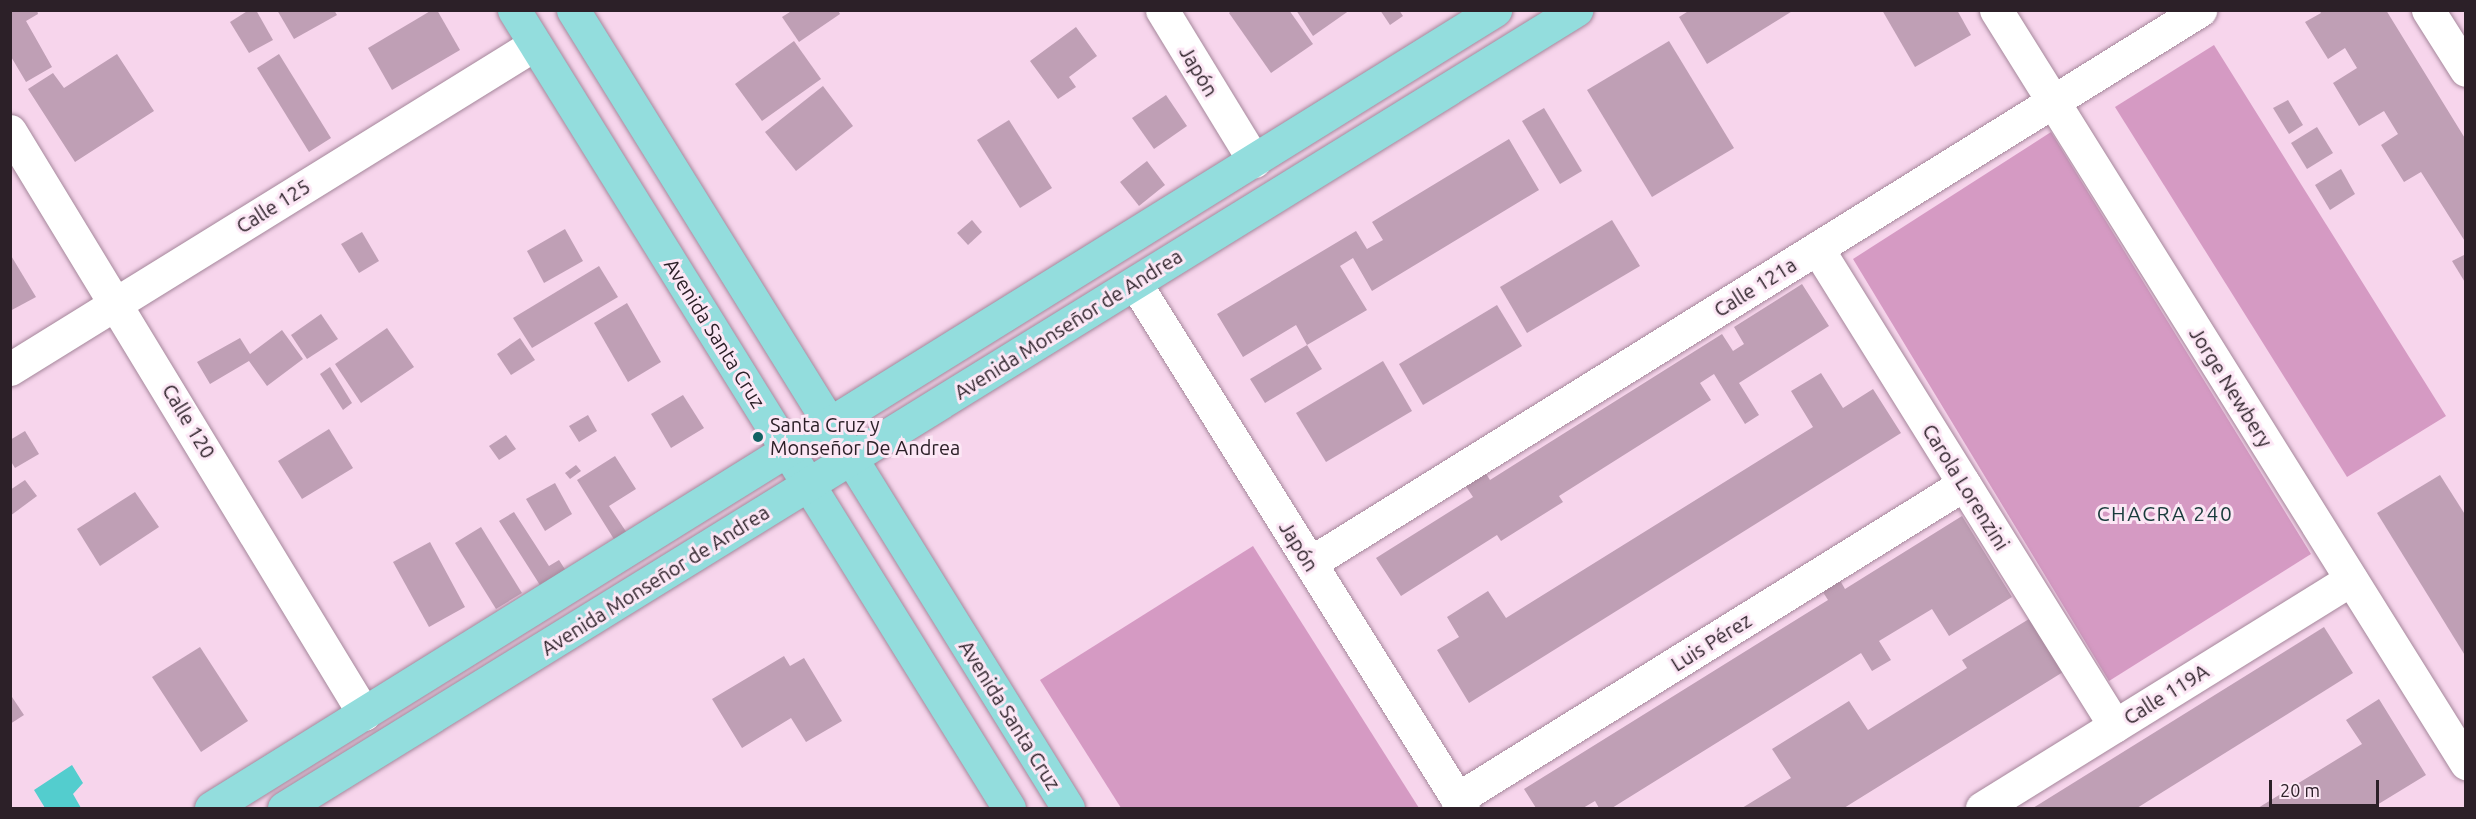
<!DOCTYPE html>
<meta charset="utf-8">
<style>
body{margin:0}
#map{position:relative;width:2476px;height:819px;overflow:hidden;background:#f7d5ec;font-family:Ubuntu,sans-serif}
div>[style]{position:absolute}
[style*='--x']{left:calc(var(--x)*1px);top:calc(var(--y)*1px);width:calc(var(--w)*1px);rotate:calc(var(--a)*1deg)}
.green>*{inset:0;background:#d59ac3}
.water>*{inset:0;background:#53cdce}
.building>*{inset:0;background:#bf9fb5}
.roads{filter:drop-shadow(0 0 2px #a5879b) drop-shadow(0 0 2px #a5879b)}
.minor>*{height:33px;margin:-16.5px;padding:0 16.5px;transform-origin:16.5px;border-radius:16.5px;background:#fff}
.major>*{height:33px;margin:-16.5px;padding:0 16.5px;transform-origin:16.5px;border-radius:16.5px;background:#93dddd}
.dots>*{width:16px;height:16px;translate:-50% -50%;box-sizing:border-box;border:3px solid #fce7f5;border-radius:50%}
span{translate:-50% -50%;white-space:nowrap;text-align:center;line-height:1.15;-webkit-text-stroke:6px #fce7f5;paint-order:stroke}
.street-label{font-size:20px;color:#2c2028}
.poi-label{font-size:20px;color:#2c2028}
.left{translate:0 -50%;text-align:left}
.neighbourhood-label{font-size:21px;color:#193c3c;letter-spacing:1.5px}
.frame{position:absolute;inset:0;border:12px solid #2c2028;pointer-events:none}
.scale{position:absolute;left:2269px;top:780px;width:110px;height:27px;box-sizing:border-box;border:3px solid #2c2028;border-top:0;padding-left:8px;font-size:18px;line-height:21px;white-space:nowrap;color:#2c2028;-webkit-text-stroke:4px #fce7f5;paint-order:stroke}
</style>
<div id="map">
<div class="green">
<i style="clip-path:polygon(2214px 45px,2446px 416px,2347px 477px,2115px 107px)"></i>
<i style="clip-path:polygon(2051px 132px,2311px 554px,2109px 681px,1853px 259px)"></i>
<i style="clip-path:polygon(1253px 546px,1419px 808px,1121px 808px,1040px 680px)"></i>
</div>
<div class="water">
<i style="clip-path:polygon(72px 765px,83px 783px,73px 794px,81px 808px,45px 808px,34px 790px)"></i>
</div>
<div class="building">
<i style="clip-path:polygon(10px 10px,37px 10px,38px 14px,26px 21px,52px 67px,26px 82px,10px 55px)"></i>
<i style="clip-path:polygon(249px 10px,256px 10px,273px 40px,249px 53px,230px 22px)"></i>
<i style="clip-path:polygon(277px 10px,334px 10px,337px 15px,294px 39px)"></i>
<i style="clip-path:polygon(432px 10px,437px 10px,460px 50px,392px 90px,368px 48px)"></i>
<i style="clip-path:polygon(793px 10px,838px 10px,840px 14px,799px 42px,782px 17px)"></i>
<i style="clip-path:polygon(1232px 10px,1289px 10px,1313px 44px,1271px 73px,1229px 13px)"></i>
<i style="clip-path:polygon(1296px 10px,1350px 10px,1313px 36px)"></i>
<i style="clip-path:polygon(1380px 10px,1399px 10px,1403px 16px,1390px 25px)"></i>
<i style="clip-path:polygon(1690px 10px,1794px 10px,1707px 64px,1679px 17px)"></i>
<i style="clip-path:polygon(1882px 10px,1957px 10px,1971px 35px,1915px 67px)"></i>
<i style="clip-path:polygon(2319px 10px,2386px 10px,2466px 140px,2466px 243px,2421px 172px,2404px 182px,2381px 145px,2398px 134px,2384px 111px,2359px 126px,2333px 83px,2357px 68px,2345px 48px,2328px 59px,2305px 22px,2321px 13px)"></i>
<i style="clip-path:polygon(1076px 27px,1097px 56px,1069px 77px,1076px 87px,1058px 99px,1030px 61px)"></i>
<i style="clip-path:polygon(794px 41px,821px 79px,762px 121px,735px 84px)"></i>
<i style="clip-path:polygon(1669px 41px,1734px 148px,1652px 197px,1587px 90px)"></i>
<i style="clip-path:polygon(117px 54px,154px 111px,75px 162px,28px 89px,53px 73px,64px 88px)"></i>
<i style="clip-path:polygon(279px 54px,331px 138px,309px 152px,257px 68px)"></i>
<i style="clip-path:polygon(823px 86px,853px 126px,796px 171px,765px 132px)"></i>
<i style="clip-path:polygon(1166px 95px,1187px 126px,1154px 149px,1132px 118px)"></i>
<i style="clip-path:polygon(2288px 100px,2303px 125px,2289px 134px,2273px 108px)"></i>
<i style="clip-path:polygon(1544px 108px,1582px 171px,1560px 184px,1522px 121px)"></i>
<i style="clip-path:polygon(1009px 120px,1052px 188px,1020px 208px,977px 140px)"></i>
<i style="clip-path:polygon(2317px 127px,2333px 153px,2307px 169px,2291px 143px)"></i>
<i style="clip-path:polygon(1509px 139px,1539px 190px,1372px 291px,1353px 258px,1340px 266px,1367px 310px,1307px 345px,1296px 325px,1243px 357px,1217px 314px,1356px 231px,1367px 249px,1383px 240px,1372px 222px)"></i>
<i style="clip-path:polygon(1147px 161px,1165px 185px,1139px 206px,1120px 182px)"></i>
<i style="clip-path:polygon(2341px 169px,2355px 194px,2330px 210px,2315px 185px)"></i>
<i style="clip-path:polygon(972px 220px,982px 232px,968px 245px,957px 233px)"></i>
<i style="clip-path:polygon(1612px 220px,1640px 266px,1527px 333px,1500px 287px)"></i>
<i style="clip-path:polygon(565px 229px,583px 261px,544px 283px,527px 251px)"></i>
<i style="clip-path:polygon(362px 232px,379px 261px,359px 273px,341px 244px)"></i>
<i style="clip-path:polygon(10px 254px,36px 297px,10px 311px)"></i>
<i style="clip-path:polygon(2466px 254px,2466px 284px,2452px 261px)"></i>
<i style="clip-path:polygon(599px 266px,618px 297px,532px 348px,513px 318px)"></i>
<i style="clip-path:polygon(1802px 284px,1829px 326px,1739px 383px,1759px 415px,1745px 424px,1714px 374px,1700px 383px,1711px 400px,1559px 496px,1563px 502px,1501px 541px,1497px 535px,1401px 596px,1376px 558px,1473px 497px,1465px 485px,1485px 472px,1490px 480px,1722px 334px,1733px 351px,1744px 344px,1734px 327px)"></i>
<i style="clip-path:polygon(627px 303px,661px 362px,628px 382px,594px 323px)"></i>
<i style="clip-path:polygon(1497px 305px,1522px 346px,1423px 405px,1399px 364px)"></i>
<i style="clip-path:polygon(321px 314px,338px 339px,307px 359px,291px 335px)"></i>
<i style="clip-path:polygon(387px 328px,414px 367px,361px 403px,335px 364px)"></i>
<i style="clip-path:polygon(282px 330px,303px 359px,267px 386px,249px 361px,210px 384px,197px 362px,240px 338px,250px 354px)"></i>
<i style="clip-path:polygon(520px 338px,535px 360px,511px 375px,497px 354px)"></i>
<i style="clip-path:polygon(1307px 345px,1322px 369px,1265px 403px,1250px 379px)"></i>
<i style="clip-path:polygon(1383px 361px,1412px 411px,1326px 462px,1296px 413px)"></i>
<i style="clip-path:polygon(330px 367px,352px 403px,343px 410px,320px 374px)"></i>
<i style="clip-path:polygon(1821px 373px,1843px 408px,1873px 389px,1901px 433px,1469px 703px,1437px 650px,1459px 637px,1447px 617px,1488px 591px,1506px 618px,1813px 427px,1791px 391px)"></i>
<i style="clip-path:polygon(683px 395px,704px 428px,671px 448px,651px 414px)"></i>
<i style="clip-path:polygon(588px 415px,597px 431px,579px 442px,569px 426px)"></i>
<i style="clip-path:polygon(329px 429px,353px 468px,302px 499px,278px 461px)"></i>
<i style="clip-path:polygon(25px 431px,39px 454px,15px 468px,10px 460px,10px 440px)"></i>
<i style="clip-path:polygon(506px 435px,516px 449px,499px 460px,489px 446px)"></i>
<i style="clip-path:polygon(615px 456px,636px 489px,609px 506px,629px 536px,617px 544px,577px 480px)"></i>
<i style="clip-path:polygon(576px 465px,581px 471px,570px 479px,565px 473px)"></i>
<i style="clip-path:polygon(2440px 475px,2466px 516px,2466px 657px,2377px 513px)"></i>
<i style="clip-path:polygon(25px 480px,37px 496px,10px 516px,10px 490px)"></i>
<i style="clip-path:polygon(555px 483px,572px 514px,545px 531px,526px 499px)"></i>
<i style="clip-path:polygon(135px 492px,159px 527px,100px 566px,77px 529px)"></i>
<i style="clip-path:polygon(514px 512px,549px 566px,559px 560px,570px 577px,545px 593px,499px 521px)"></i>
<i style="clip-path:polygon(1962px 516px,2012px 597px,1949px 636px,1932px 609px,1879px 641px,1891px 660px,1872px 671px,1861px 653px,1612px 808px,1599px 808px,1595px 801px,1583px 808px,1536px 808px,1524px 789px,1828px 600px,1817px 583px,1835px 572px,1845px 589px)"></i>
<i style="clip-path:polygon(481px 527px,522px 593px,496px 609px,455px 543px)"></i>
<i style="clip-path:polygon(430px 542px,465px 607px,429px 627px,393px 562px)"></i>
<i style="clip-path:polygon(2029px 619px,2063px 672px,1844px 808px,1742px 808px,1791px 778px,1772px 749px,1849px 701px,1868px 730px,1967px 668px,1962px 660px)"></i>
<i style="clip-path:polygon(2324px 627px,2353px 673px,2137px 808px,2033px 808px)"></i>
<i style="clip-path:polygon(200px 647px,248px 721px,201px 752px,152px 677px)"></i>
<i style="clip-path:polygon(784px 656px,790px 666px,804px 658px,842px 721px,806px 742px,791px 718px,742px 748px,712px 699px)"></i>
<i style="clip-path:polygon(10px 694px,24px 715px,10px 724px)"></i>
<i style="clip-path:polygon(2379px 699px,2426px 775px,2372px 808px,2258px 808px,2362px 744px,2346px 720px)"></i>
</div>
<div class="roads">
<div class="minor">
<i style="--x:1162;--y:10;--w:177;--a:58.6"></i>
<i style="--x:1996;--y:10;--w:888;--a:58.03"></i>
<i style="--x:2428;--y:10;--w:71;--a:57.7"></i>
<i style="--x:10;--y:131;--w:682;--a:58.73"></i>
<i style="--x:1817;--y:248;--w:563;--a:58.06"></i>
<i style="--x:1135;--y:283;--w:619;--a:58"></i>
<i style="--x:10;--y:369;--w:617;--a:-31.76"></i>
<i style="--x:1310;--y:563;--w:1048;--a:-31.85"></i>
<i style="--x:1457;--y:799;--w:597;--a:-31.85"></i>
<i style="--x:1982;--y:808;--w:434;--a:-31.8"></i>
</div>
<div class="major">
<i style="--x:514;--y:10;--w:939;--a:58.19"></i>
<i style="--x:573;--y:10;--w:939;--a:58.19"></i>
<i style="--x:211;--y:808;--w:1512;--a:-31.86"></i>
<i style="--x:284;--y:808;--w:1519;--a:-31.7"></i>
</div>
</div>
<div class="dots">
<i style="left:758px;top:437px;background:#116263"></i>
</div>
<div class="street-label">
<span style="left:1199px;top:71px;rotate:59deg">Japón</span>
<span style="left:273px;top:206px;rotate:-32deg">Calle 125</span>
<span style="left:1755px;top:287px;rotate:-32deg">Calle 121a</span>
<span style="left:1068px;top:324px;rotate:-32deg">Avenida Monseñor de Andrea</span>
<span style="left:715px;top:333px;rotate:58deg">Avenida Santa Cruz</span>
<span style="left:2231px;top:387px;rotate:58deg">Jorge Newbery</span>
<span style="left:189px;top:421px;rotate:59deg">Calle 120</span>
<span style="left:1966px;top:487px;rotate:58deg">Carola Lorenzini</span>
<span style="left:1299px;top:546px;rotate:58deg">Japón</span>
<span style="left:655px;top:580px;rotate:-32deg">Avenida Monseñor de Andrea</span>
<span style="left:1711px;top:642px;rotate:-32deg">Luis Pérez</span>
<span style="left:2166px;top:694px;rotate:-32deg">Calle 119A</span>
<span style="left:1010px;top:715px;rotate:58deg">Avenida Santa Cruz</span>
</div>
<div class="poi-label">
<span class="left" style="left:770px;top:436px">Santa Cruz y<br>Monseñor De Andrea</span>
</div>
<div class="neighbourhood-label">
<span style="left:2165px;top:513px">CHACRA 240</span>
</div>
<div class="frame"></div>
<div class="scale">20 m</div>
</div>
